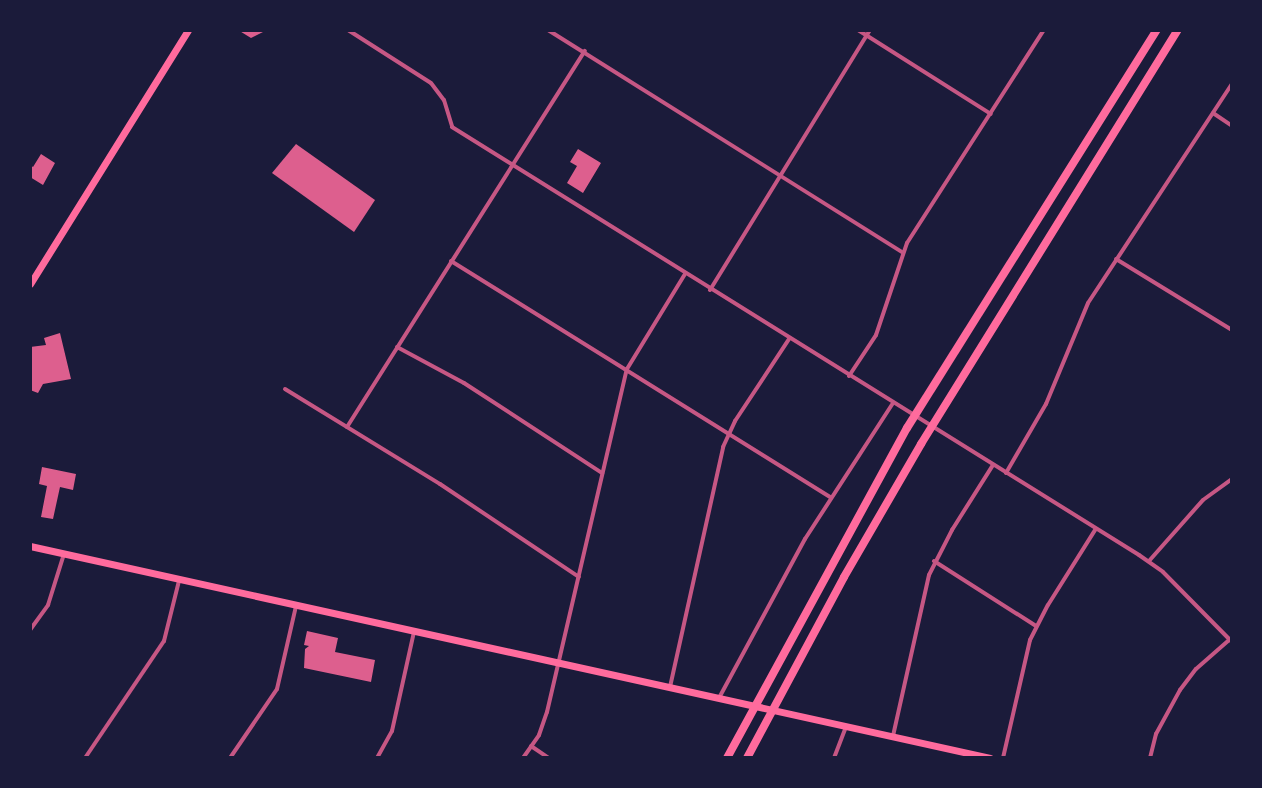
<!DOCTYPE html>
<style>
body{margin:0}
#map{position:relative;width:1262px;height:788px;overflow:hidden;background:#1b1b3a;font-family:Georgia,serif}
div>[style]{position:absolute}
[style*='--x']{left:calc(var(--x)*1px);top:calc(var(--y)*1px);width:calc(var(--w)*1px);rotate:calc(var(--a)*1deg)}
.building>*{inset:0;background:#dd5f8e}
.minor>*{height:4px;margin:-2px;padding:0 2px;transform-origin:2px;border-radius:2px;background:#c65784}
.primary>*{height:7px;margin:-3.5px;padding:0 3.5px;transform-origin:3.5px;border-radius:3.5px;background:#ff6b9d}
.motorway>*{height:8px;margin:-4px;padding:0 4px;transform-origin:4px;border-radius:4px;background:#ff6b9d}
span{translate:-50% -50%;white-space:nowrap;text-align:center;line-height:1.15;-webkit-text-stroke:8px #1b1b3a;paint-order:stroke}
.frame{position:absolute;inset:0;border:32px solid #1b1b3a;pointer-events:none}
</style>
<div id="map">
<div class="building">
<i style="clip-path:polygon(238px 30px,263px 30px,265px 31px,251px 38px)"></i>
<i style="clip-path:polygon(296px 144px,375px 200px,354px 232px,272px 173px)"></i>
<i style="clip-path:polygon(578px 149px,601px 163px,583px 193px,567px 183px,577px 166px,570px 162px)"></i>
<i style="clip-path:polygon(41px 154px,55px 163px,43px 185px,30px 177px,30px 165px,33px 167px)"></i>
<i style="clip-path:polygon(60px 333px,71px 379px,43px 384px,38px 393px,30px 390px,30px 347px,46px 345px,44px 338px)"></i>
<i style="clip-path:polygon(42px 467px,76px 474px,73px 490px,60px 487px,53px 519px,41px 517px,47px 486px,39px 484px)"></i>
<i style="clip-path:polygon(307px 631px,338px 638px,335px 652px,375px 660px,371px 682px,304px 668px,305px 649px,309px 646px,304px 645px)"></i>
</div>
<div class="minor">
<i style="--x:348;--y:30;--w:98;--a:32.6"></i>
<i style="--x:431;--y:83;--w:21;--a:53"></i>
<i style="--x:444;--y:100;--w:28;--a:73"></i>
<i style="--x:452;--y:127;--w:809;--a:31.92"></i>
<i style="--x:1139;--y:555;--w:29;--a:35"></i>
<i style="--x:1163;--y:572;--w:98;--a:45.4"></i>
<i style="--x:548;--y:30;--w:418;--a:32.1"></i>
<i style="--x:858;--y:30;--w:157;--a:32.3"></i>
<i style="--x:1213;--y:113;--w:23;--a:34"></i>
<i style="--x:1116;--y:259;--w:136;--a:31.5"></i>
<i style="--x:451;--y:261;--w:446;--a:31.9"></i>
<i style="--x:710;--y:290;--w:305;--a:-58.4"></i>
<i style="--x:397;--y:347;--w:76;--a:28.2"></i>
<i style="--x:464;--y:383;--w:165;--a:33.1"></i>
<i style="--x:849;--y:376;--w:49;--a:-56.6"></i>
<i style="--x:876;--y:335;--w:97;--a:-71.4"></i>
<i style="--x:907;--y:243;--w:253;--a:-57.3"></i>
<i style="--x:285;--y:389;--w:182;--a:31.5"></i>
<i style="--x:440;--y:484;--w:167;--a:33.8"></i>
<i style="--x:347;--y:427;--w:445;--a:-57.7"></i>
<i style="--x:1006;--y:473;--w:80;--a:-59.9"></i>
<i style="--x:1046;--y:404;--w:109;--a:-67.4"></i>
<i style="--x:1088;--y:303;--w:262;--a:-56.7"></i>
<i style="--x:934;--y:561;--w:121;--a:32.5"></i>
<i style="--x:1149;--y:561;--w:81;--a:-48.5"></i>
<i style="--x:1203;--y:500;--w:36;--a:-36"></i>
<i style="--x:30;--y:630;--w:31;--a:-54"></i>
<i style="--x:48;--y:605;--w:53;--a:-72.6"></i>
<i style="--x:670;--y:687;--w:246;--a:-77.5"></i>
<i style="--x:723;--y:447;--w:29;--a:-65"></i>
<i style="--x:735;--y:421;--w:98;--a:-56.6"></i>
<i style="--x:719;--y:698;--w:181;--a:-61.6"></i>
<i style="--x:805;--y:539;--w:162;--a:-57.1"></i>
<i style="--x:893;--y:736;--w:165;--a:-77.4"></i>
<i style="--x:929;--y:575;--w:51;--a:-62.9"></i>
<i style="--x:952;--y:530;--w:77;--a:-57.8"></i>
<i style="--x:531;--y:746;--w:22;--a:34"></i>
<i style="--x:85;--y:758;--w:141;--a:-56"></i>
<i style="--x:164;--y:641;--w:62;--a:-76"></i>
<i style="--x:230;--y:758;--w:83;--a:-55.7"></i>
<i style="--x:277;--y:689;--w:85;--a:-77.1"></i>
<i style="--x:377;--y:758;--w:31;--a:-61"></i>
<i style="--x:392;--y:731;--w:101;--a:-77.5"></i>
<i style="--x:523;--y:758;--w:28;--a:-55"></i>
<i style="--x:539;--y:735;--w:24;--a:-71"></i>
<i style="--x:547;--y:712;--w:352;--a:-76.9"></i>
<i style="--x:627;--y:369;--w:111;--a:-58.6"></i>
<i style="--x:834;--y:758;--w:34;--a:-69"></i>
<i style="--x:1003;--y:758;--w:121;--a:-77.1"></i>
<i style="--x:1030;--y:640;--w:39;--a:-63"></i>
<i style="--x:1048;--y:605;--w:89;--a:-57.9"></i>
<i style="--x:1150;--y:758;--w:25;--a:-76"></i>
<i style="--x:1156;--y:734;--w:50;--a:-61.4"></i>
<i style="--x:1180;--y:690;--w:26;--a:-53"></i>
<i style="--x:1196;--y:669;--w:44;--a:-41.3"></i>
</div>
<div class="primary">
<i style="--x:30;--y:284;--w:299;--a:-58.1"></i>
<i style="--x:30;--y:546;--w:983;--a:12.45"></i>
</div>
<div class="motorway">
<i style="--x:727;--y:758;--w:376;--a:-61.4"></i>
<i style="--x:907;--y:428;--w:470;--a:-57.9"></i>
<i style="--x:747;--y:758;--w:205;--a:-61.8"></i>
<i style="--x:844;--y:577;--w:154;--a:-59.9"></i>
<i style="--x:921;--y:444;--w:487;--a:-58.2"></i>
</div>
<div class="frame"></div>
</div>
